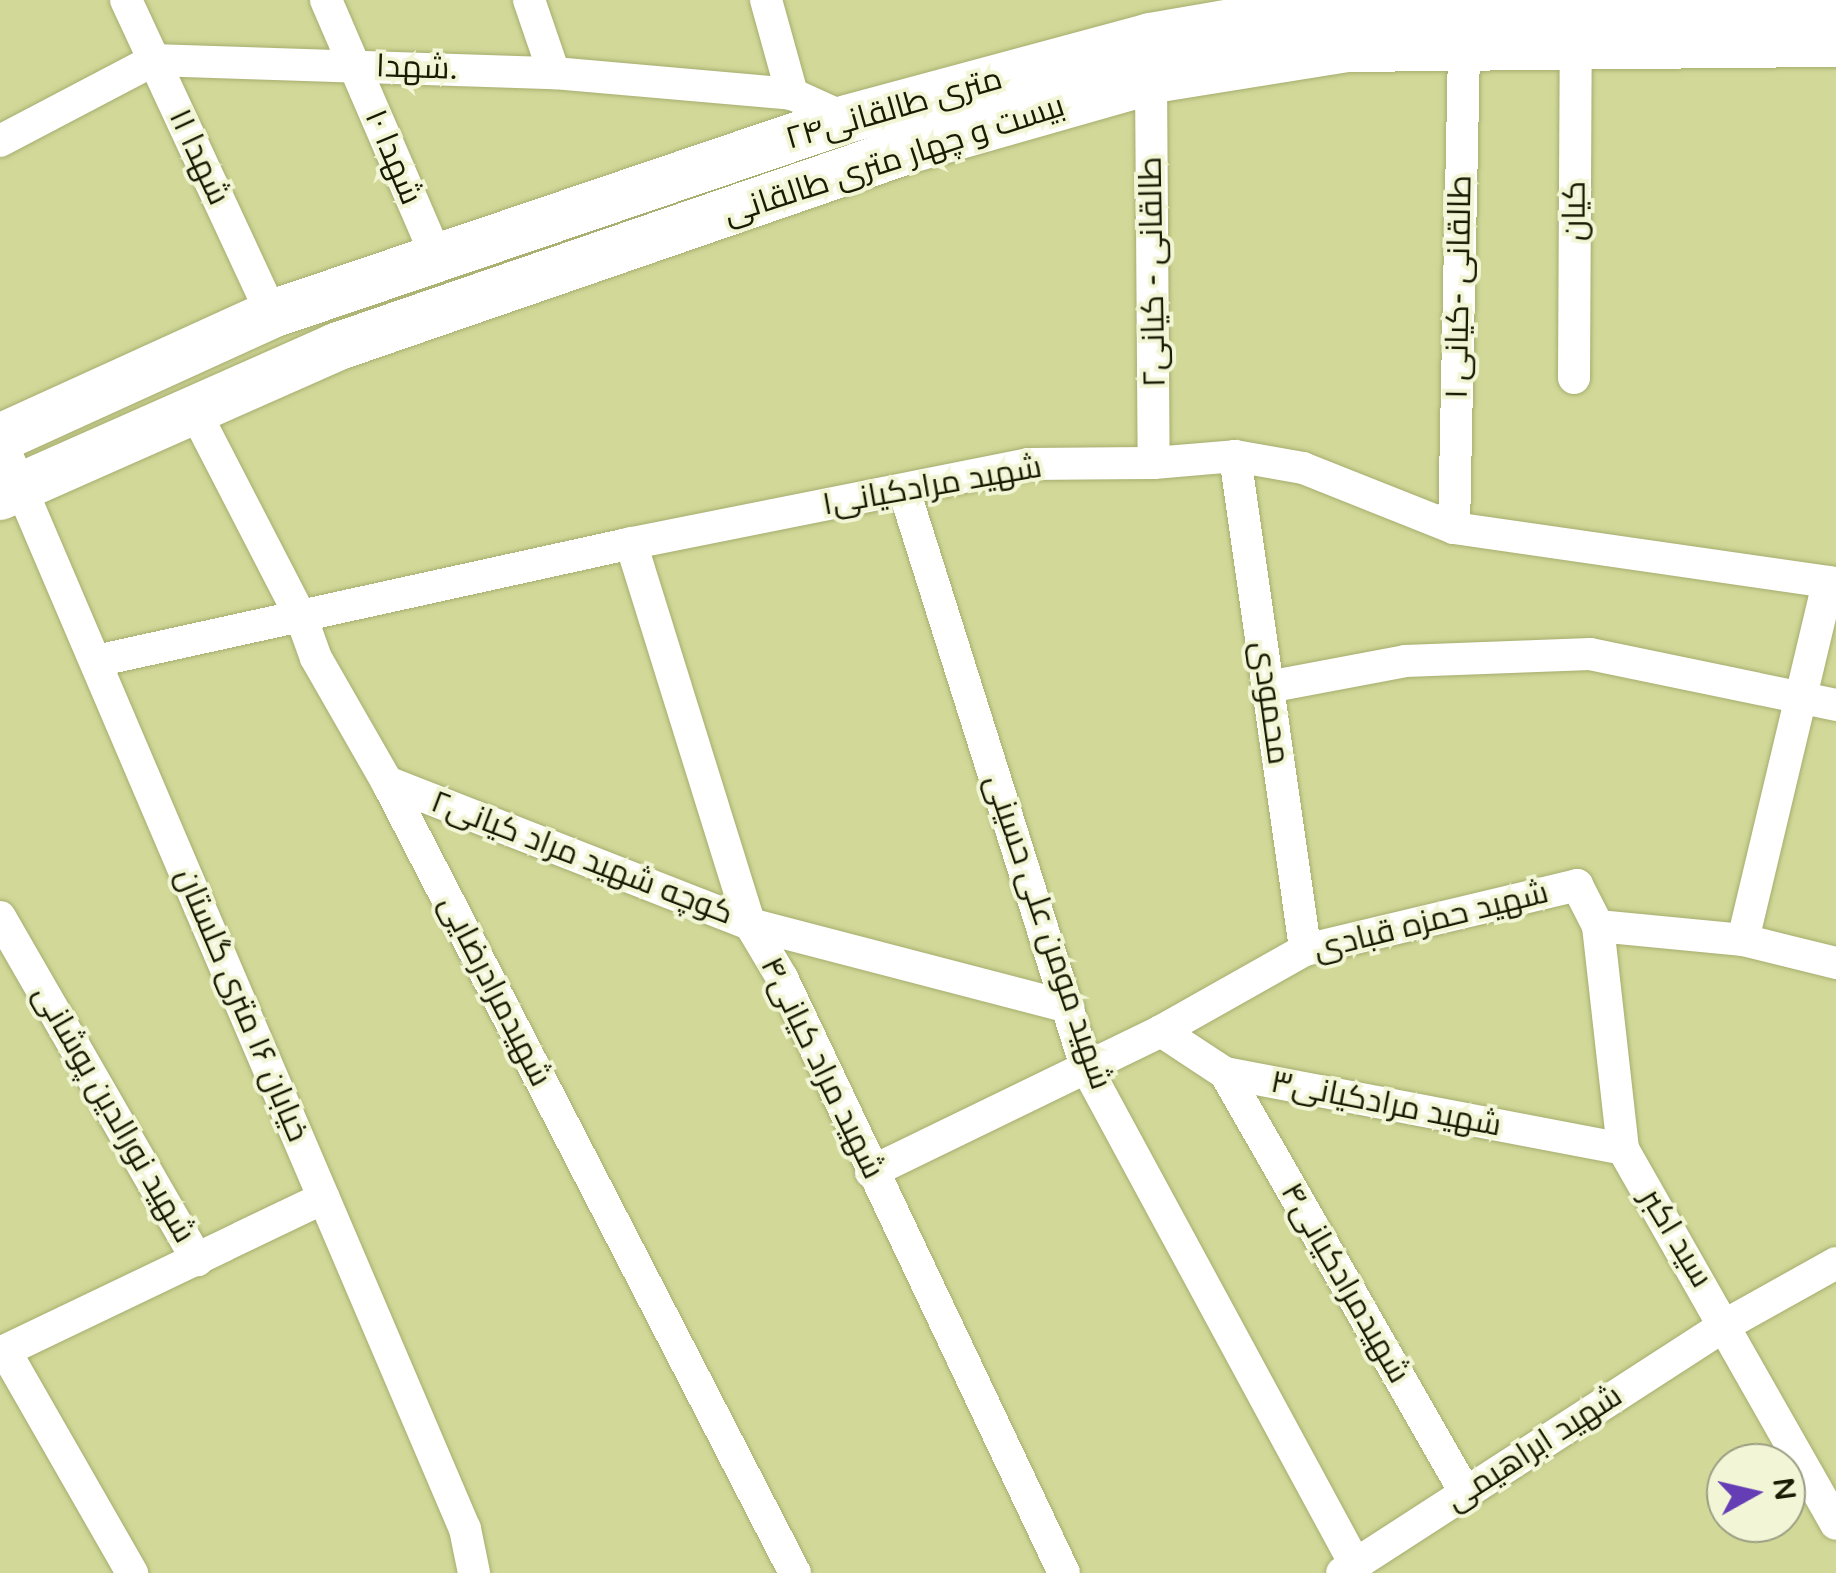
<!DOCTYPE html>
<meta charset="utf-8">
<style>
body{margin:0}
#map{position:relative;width:1836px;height:1573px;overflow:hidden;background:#d1d898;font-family:"Varela Round",Cairo,sans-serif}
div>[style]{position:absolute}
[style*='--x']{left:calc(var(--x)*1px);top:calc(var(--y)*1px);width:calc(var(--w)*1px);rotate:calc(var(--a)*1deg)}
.roads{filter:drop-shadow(0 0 2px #a7ad6e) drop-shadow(0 0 2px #a7ad6e)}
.minor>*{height:32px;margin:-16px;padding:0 16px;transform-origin:16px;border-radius:16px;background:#fff}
.secondary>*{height:48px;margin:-24px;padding:0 24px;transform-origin:24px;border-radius:24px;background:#fff}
span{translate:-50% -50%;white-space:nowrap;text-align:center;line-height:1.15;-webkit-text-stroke:8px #f2f6d6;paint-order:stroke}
.street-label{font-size:32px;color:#191b03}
.north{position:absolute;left:1706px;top:1443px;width:100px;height:100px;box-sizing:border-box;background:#f2f6d6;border:2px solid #9b9e82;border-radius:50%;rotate:82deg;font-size:28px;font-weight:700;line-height:40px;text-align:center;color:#191b03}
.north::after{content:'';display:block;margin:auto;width:35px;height:45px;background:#653db5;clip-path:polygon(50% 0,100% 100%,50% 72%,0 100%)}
</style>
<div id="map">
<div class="roads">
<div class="minor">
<i style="--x:126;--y:0;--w:346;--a:65.1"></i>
<i style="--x:326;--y:0;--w:281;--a:66.7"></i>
<i style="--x:529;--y:0;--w:77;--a:71.1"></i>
<i style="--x:766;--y:0;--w:98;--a:74.5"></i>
<i style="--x:1151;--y:80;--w:383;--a:89.6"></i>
<i style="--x:0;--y:141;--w:174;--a:-27.7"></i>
<i style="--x:154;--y:60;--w:400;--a:1.9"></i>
<i style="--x:554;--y:73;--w:239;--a:5"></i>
<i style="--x:792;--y:94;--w:60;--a:24.4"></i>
<i style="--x:1574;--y:378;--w:334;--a:-89.7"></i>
<i style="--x:194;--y:410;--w:235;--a:62.7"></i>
<i style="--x:302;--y:619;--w:41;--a:70.3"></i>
<i style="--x:316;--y:658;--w:143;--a:60.2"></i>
<i style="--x:387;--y:782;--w:890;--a:62.72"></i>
<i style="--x:0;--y:439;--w:1185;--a:66.9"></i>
<i style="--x:465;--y:1529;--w:45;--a:78.4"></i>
<i style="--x:1235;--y:456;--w:499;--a:81.9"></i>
<i style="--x:904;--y:490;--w:605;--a:72.49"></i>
<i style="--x:1086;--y:1067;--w:565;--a:61.58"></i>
<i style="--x:1454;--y:528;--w:482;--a:-88.8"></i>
<i style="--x:631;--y:543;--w:399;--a:72.7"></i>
<i style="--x:750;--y:924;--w:63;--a:59.3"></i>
<i style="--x:782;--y:978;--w:658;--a:64.64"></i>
<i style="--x:96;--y:661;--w:540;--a:-12.41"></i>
<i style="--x:623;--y:545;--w:413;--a:-11.3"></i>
<i style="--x:1028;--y:464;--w:126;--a:-0.5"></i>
<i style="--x:1154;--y:463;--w:81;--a:-4.9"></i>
<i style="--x:1235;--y:456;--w:69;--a:10"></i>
<i style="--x:1303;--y:468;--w:162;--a:21.7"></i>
<i style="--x:1454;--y:528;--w:386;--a:8.2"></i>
<i style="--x:1268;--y:687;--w:139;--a:-10.7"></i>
<i style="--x:1405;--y:661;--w:185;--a:-2.2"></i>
<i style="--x:1590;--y:654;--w:251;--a:11.7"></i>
<i style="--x:387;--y:782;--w:390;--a:21.4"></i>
<i style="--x:750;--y:924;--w:329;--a:14.6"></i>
<i style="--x:0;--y:917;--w:396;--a:60.1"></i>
<i style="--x:1598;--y:926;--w:224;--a:83.6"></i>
<i style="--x:1623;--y:1149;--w:431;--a:60.4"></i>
<i style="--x:1743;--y:940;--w:368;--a:-76.6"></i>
<i style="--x:1161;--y:1031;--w:77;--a:33.3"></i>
<i style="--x:1225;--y:1073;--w:405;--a:10.8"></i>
<i style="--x:1225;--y:1073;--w:483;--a:60.2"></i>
<i style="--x:871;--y:1172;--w:322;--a:-25.9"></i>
<i style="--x:1161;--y:1031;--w:165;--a:-29.4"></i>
<i style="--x:1305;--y:950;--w:280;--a:-13.4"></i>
<i style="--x:1577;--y:885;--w:46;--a:62.9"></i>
<i style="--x:1598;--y:926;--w:146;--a:5.5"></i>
<i style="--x:1743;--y:940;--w:96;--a:13.9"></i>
<i style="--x:5;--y:1351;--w:256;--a:60.2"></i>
<i style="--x:0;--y:1353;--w:359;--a:-25.6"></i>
<i style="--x:1342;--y:1573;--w:459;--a:-32.9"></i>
<i style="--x:1727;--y:1324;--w:125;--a:-29.2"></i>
</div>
<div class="secondary">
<i style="--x:0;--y:438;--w:299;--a:-24.5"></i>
<i style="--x:272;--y:314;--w:607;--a:-18.73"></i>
<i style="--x:847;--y:119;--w:314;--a:-15.1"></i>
<i style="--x:1150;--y:37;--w:146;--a:-9.8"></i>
<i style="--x:1294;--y:12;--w:542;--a:-1.16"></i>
<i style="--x:0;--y:496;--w:368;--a:-23.9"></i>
<i style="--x:336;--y:347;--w:607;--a:-19.03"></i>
<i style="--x:910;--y:149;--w:260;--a:-15.9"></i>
<i style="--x:1160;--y:78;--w:189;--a:-9.1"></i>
<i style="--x:1347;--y:48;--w:489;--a:-0.6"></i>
</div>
</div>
<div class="street-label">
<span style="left:417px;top:68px;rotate:2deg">شهدا.</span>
<span style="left:894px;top:109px;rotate:-16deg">۲۴متری طالقانی</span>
<span style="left:199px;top:157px;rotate:65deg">شهدا ۱۱</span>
<span style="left:393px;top:157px;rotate:67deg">شهدا ۱۰</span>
<span style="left:894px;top:160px;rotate:-18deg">بیست و چهار متری طالقانی</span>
<span style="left:1575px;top:211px;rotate:-90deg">کیان</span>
<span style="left:1153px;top:272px;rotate:-91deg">طالقانی - کیانی۲</span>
<span style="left:1459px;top:287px;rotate:-89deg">طالقانی -کیانی ۱</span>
<span style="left:932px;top:486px;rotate:-10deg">شهید مرادکیانی۱</span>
<span style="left:1270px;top:703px;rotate:82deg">محمودی</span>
<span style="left:582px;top:858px;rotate:21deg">کوچه شهید مراد کیانی۲</span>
<span style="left:1431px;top:921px;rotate:-14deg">شهید حمزه قبادی</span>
<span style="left:1048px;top:932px;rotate:71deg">شهید مومن علی حسینی</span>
<span style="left:495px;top:991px;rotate:63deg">شهیدمرادرضایی</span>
<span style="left:242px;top:1005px;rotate:67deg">خیابان ۱۶ متری گلستان</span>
<span style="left:822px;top:1068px;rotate:64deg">شهید مراد کیانی۴</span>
<span style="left:1386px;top:1104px;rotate:11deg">شهید مرادکیانی۳</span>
<span style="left:114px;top:1114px;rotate:60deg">شهید نورالدین پوشانی</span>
<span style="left:1676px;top:1238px;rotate:59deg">سید اکبر</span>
<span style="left:1345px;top:1283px;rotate:60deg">شهیدمرادکیانی۴</span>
<span style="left:1534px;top:1448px;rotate:-33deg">شهید ابراهیمی</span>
</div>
<div class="north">N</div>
</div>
